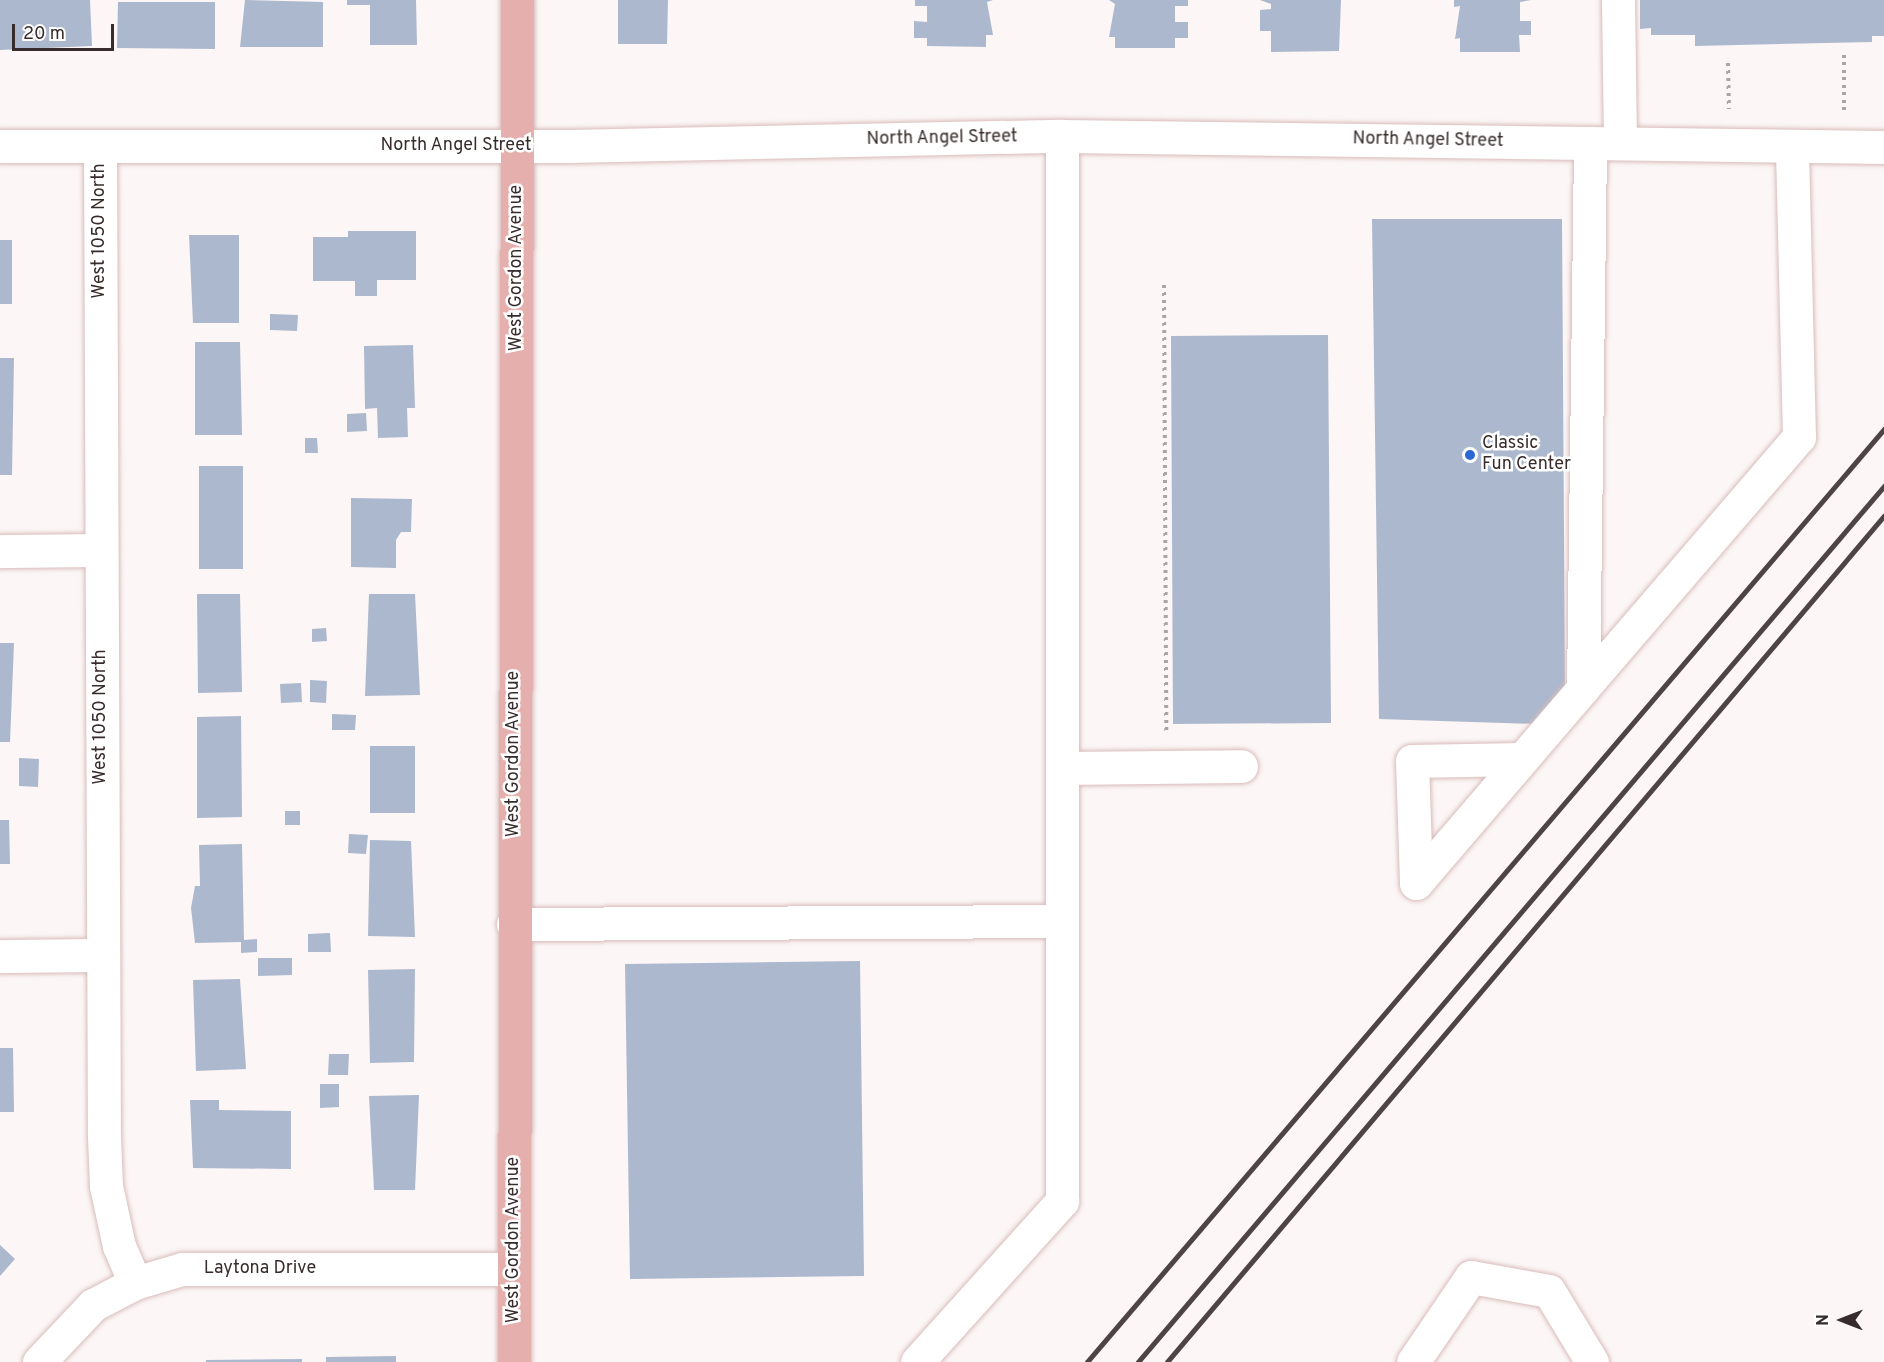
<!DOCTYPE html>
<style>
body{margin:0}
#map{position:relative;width:1884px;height:1362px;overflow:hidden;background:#fcf6f6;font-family:Overpass,sans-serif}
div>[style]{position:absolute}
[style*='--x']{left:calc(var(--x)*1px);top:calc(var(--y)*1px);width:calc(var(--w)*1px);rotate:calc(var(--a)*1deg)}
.building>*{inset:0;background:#acb8cd}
.path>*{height:4px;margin-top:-2px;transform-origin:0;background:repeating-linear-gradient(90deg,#aca4a4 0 3px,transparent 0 7.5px)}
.roads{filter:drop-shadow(0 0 2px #d8bcba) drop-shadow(0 0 2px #d8bcba)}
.minor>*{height:33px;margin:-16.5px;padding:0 16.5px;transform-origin:16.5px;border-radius:16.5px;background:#fff}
.major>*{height:33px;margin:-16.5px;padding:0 16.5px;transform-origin:16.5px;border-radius:16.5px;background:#e4afac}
.rail>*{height:4.5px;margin:-2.25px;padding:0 2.25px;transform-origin:2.25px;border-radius:2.25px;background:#4e4443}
.dots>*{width:16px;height:16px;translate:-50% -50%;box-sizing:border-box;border:3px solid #fff;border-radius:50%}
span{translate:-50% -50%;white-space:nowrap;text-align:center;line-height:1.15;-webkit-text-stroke:5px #fff;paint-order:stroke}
.street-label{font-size:18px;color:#372c2b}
.poi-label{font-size:18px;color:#372c2b}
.left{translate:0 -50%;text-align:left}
.north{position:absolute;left:1812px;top:1290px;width:60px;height:60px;-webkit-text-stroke:4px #fff;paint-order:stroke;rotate:270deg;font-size:16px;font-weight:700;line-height:24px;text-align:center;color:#372c2b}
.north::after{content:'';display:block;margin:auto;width:21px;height:27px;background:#372c2b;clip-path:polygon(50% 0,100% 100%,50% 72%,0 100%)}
.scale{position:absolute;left:12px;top:24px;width:102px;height:27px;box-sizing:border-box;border:3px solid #372c2b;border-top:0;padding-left:8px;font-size:18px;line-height:21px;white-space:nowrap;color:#372c2b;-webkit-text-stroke:4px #fff;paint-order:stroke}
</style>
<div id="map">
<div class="building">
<i style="clip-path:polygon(0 0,90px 0,92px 46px,0 50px)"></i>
<i style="clip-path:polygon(245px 0,323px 2px,323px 47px,240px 47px)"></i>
<i style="clip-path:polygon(347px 0,416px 0,417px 45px,370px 45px,370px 5px,347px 5px)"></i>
<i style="clip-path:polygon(618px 0,668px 0,667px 44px,618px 44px)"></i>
<i style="clip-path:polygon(915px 0,993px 0,987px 2px,993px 35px,986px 35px,986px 47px,927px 46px,927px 38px,914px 38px,914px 21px,927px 22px,927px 6px,915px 6px)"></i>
<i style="clip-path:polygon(1109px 0,1188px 0,1188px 6px,1175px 6px,1175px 22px,1188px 22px,1188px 38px,1175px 38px,1175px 48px,1115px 48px,1115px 37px,1109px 37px,1115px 4px)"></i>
<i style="clip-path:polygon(1260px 0,1341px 0,1339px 51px,1271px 52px,1271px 31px,1260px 31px,1260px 10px,1271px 9px,1271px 4px)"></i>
<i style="clip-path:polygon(1454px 0,1531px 0,1520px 2px,1520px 21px,1531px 21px,1531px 35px,1519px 35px,1520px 52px,1460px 52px,1460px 38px,1455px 39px,1460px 6px,1454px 7px)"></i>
<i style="clip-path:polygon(1640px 0,1884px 0,1884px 36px,1872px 36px,1872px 42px,1695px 46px,1695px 35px,1651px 35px,1651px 28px,1640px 29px)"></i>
<i style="clip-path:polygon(118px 2px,215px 2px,215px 49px,117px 48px)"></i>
<i style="clip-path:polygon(1372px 219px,1562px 219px,1565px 691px,1536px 724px,1379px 719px)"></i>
<i style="clip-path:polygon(348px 231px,416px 231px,416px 280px,377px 280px,377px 296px,355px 296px,355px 281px,313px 281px,313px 237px,348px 237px)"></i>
<i style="clip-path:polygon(189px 235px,239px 235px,239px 323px,193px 323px)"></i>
<i style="clip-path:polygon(0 240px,12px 240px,12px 304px,0 304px)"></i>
<i style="clip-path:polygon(270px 314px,298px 315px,297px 331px,270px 330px)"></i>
<i style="clip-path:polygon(1328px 335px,1331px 723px,1173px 724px,1171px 336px)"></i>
<i style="clip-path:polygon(195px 342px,240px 342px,242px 435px,195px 435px)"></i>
<i style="clip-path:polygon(413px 345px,415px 408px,407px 408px,408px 437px,378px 438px,377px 408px,365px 409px,364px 346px)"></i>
<i style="clip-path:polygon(0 358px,14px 358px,12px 475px,0 475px)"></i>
<i style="clip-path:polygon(366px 413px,367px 431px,347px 432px,347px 414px)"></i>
<i style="clip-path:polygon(305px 438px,317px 438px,318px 453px,305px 453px)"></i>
<i style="clip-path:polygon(199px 466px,243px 466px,243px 569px,199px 569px)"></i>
<i style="clip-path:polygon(351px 498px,412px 499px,411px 532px,401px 532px,396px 540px,396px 568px,351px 567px)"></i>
<i style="clip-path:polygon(197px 594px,240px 594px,242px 692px,198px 693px)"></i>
<i style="clip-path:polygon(369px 594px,415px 594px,420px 695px,365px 696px)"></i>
<i style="clip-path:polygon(326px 628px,327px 641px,312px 642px,312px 629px)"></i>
<i style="clip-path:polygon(0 643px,14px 643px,10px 742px,0 742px)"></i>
<i style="clip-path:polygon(310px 680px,327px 681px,326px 703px,310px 702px)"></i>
<i style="clip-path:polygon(301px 683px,302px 702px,281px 703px,280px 684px)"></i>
<i style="clip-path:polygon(332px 714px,356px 715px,355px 730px,332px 730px)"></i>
<i style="clip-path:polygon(241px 716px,242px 817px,197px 818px,197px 717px)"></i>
<i style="clip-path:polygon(370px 746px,415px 746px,415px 813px,370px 813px)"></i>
<i style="clip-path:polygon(19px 758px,39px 759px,38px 787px,19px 786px)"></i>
<i style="clip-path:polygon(285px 811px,300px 811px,300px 825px,285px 825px)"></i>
<i style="clip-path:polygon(0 820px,9px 820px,10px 864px,0 864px)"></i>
<i style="clip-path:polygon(349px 834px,368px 835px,366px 854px,348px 853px)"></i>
<i style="clip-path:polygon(370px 840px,411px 841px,415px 937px,368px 936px)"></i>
<i style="clip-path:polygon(242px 844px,244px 940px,257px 939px,257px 952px,241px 953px,241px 942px,195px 943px,191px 908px,195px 886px,200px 886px,199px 845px)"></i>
<i style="clip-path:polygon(330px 933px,331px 952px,308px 952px,308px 934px)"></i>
<i style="clip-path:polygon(258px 958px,292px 958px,292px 975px,258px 976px)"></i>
<i style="clip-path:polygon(860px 961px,864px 1276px,630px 1279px,625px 964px)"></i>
<i style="clip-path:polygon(415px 969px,414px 1062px,370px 1063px,368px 970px)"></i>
<i style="clip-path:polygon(240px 979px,246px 1069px,196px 1071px,193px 980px)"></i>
<i style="clip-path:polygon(0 1048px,13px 1048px,14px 1112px,0 1112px)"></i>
<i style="clip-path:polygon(329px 1054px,349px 1054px,348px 1075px,328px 1075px)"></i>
<i style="clip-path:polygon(320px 1084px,339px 1084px,339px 1107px,320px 1108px)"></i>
<i style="clip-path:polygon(419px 1095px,415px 1190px,374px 1190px,369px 1096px)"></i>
<i style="clip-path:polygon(190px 1100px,219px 1100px,219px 1110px,291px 1111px,291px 1169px,193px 1168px)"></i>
<i style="clip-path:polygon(0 1245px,15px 1259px,0 1276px)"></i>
<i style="clip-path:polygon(396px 1356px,396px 1362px,326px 1362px,326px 1357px)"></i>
<i style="clip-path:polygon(302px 1359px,302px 1362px,206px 1362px,206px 1360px)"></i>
</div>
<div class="path">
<i style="--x:1844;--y:55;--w:55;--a:90"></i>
<i style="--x:1728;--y:63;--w:46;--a:88.8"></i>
<i style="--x:1164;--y:285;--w:448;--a:89.7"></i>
</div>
<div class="roads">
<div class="minor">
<i style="--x:1618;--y:0;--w:143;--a:89.2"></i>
<i style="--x:0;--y:146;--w:569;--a:0"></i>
<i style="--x:569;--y:146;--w:493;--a:-1.2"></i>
<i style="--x:1062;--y:136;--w:822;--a:0.77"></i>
<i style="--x:100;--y:146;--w:990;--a:89.77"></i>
<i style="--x:104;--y:1136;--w:50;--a:87.7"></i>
<i style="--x:106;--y:1186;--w:61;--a:77.8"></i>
<i style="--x:119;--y:1246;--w:40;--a:66.6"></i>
<i style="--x:0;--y:551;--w:101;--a:-0.6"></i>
<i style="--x:1583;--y:688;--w:545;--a:-89.26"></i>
<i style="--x:1522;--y:759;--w:110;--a:179"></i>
<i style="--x:1412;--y:761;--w:122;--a:88.1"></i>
<i style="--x:1416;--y:883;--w:257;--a:-49.4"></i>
<i style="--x:1583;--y:688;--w:331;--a:-49.3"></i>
<i style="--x:1799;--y:437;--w:291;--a:-91.4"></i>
<i style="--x:1062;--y:768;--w:179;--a:-0.6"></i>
<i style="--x:513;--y:924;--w:548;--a:-0.31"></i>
<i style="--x:0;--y:956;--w:100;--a:-0.6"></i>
<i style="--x:39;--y:1362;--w:79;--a:-46.5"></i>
<i style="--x:93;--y:1305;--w:47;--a:-27.6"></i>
<i style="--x:135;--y:1283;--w:49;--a:-16.6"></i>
<i style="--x:182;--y:1269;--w:332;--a:0"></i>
<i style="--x:917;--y:1362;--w:217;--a:-48"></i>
<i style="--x:1062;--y:1201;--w:1065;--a:-90"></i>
<i style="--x:1413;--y:1362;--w:103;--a:-55.7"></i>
<i style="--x:1471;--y:1277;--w:79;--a:10.2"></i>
<i style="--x:1549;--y:1291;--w:83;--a:58.8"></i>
</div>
<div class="major">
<i style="--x:514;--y:1362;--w:1362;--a:-89.87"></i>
</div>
</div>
<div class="rail">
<i style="--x:1087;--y:1362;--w:1227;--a:-49.49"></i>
<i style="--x:1138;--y:1362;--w:1151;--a:-49.58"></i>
<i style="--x:1167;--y:1362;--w:1109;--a:-49.72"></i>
</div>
<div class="dots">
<i style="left:1470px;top:455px;background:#2a67d4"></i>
</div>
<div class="street-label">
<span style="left:942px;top:139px;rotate:-1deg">North Angel Street</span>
<span style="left:1428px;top:141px;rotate:1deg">North Angel Street</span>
<span style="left:456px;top:146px">North Angel Street</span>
<span style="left:100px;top:231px;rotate:-90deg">West 1050 North</span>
<span style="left:517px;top:268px;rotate:-90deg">West Gordon Avenue</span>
<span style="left:101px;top:717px;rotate:-90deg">West 1050 North</span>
<span style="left:514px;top:754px;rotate:-90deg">West Gordon Avenue</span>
<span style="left:514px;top:1240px;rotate:-90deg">West Gordon Avenue</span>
<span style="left:260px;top:1269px">Laytona Drive</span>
</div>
<div class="poi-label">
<span class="left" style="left:1482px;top:455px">Classic<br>Fun Center</span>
</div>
<div class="north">N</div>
<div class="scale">20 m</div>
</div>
